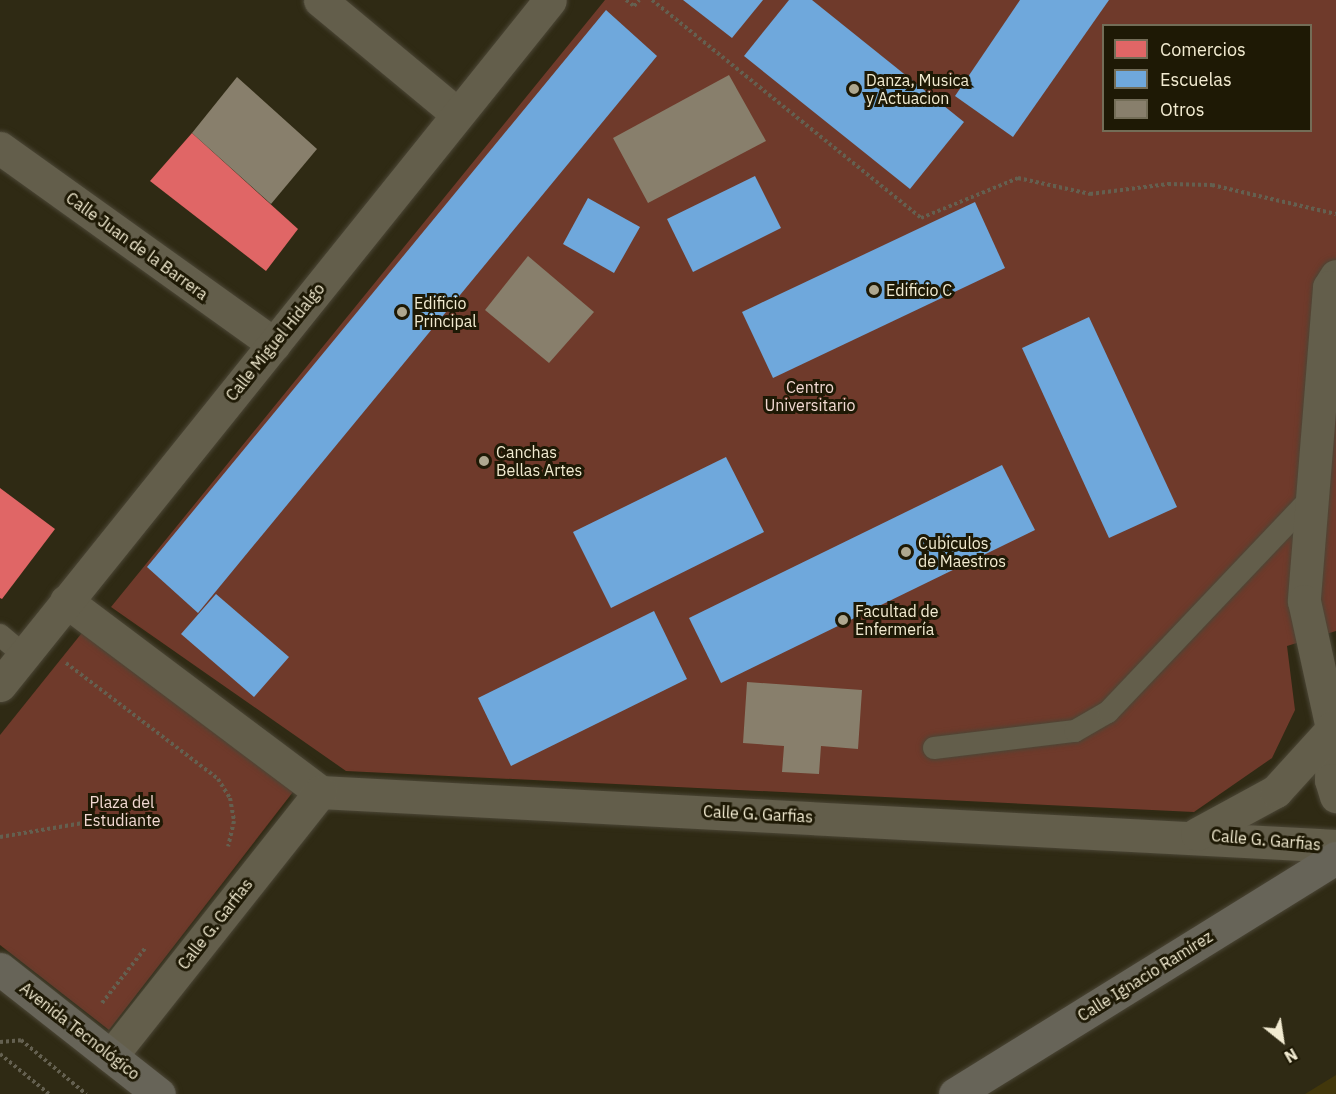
<!DOCTYPE html>
<meta charset="utf-8">
<style>
body{margin:0}
#map{position:relative;width:1336px;height:1094px;overflow:hidden;background:#2f2a14;font-family:"IBM Plex Sans",sans-serif}
div>[style]{position:absolute}
[style*='--x']{left:calc(var(--x)*1px);top:calc(var(--y)*1px);width:calc(var(--w)*1px);rotate:calc(var(--a)*1deg)}
.built>*{inset:0;background:#42370b}
.green>*{inset:0;background:#6f3a2b}
.shops>*{inset:0;background:#e06666}
.schools>*{inset:0;background:#6fa8dc}
.building>*{inset:0;background:#887f6c}
.path>*{height:4px;margin-top:-2px;transform-origin:0;background:repeating-linear-gradient(90deg,#646050 0 3px,transparent 0 6px)}
.roads{filter:drop-shadow(0 0 2px #4b4636) drop-shadow(0 0 2px #4b4636)}
.lane>*{height:22px;margin:-11px;padding:0 11px;transform-origin:11px;border-radius:11px;background:#635e4b}
.street>*{height:33px;margin:-16.5px;padding:0 16.5px;transform-origin:16.5px;border-radius:16.5px;background:#635e4b}
.secondary>*{height:33px;margin:-16.5px;padding:0 16.5px;transform-origin:16.5px;border-radius:16.5px;background:#676458}
.dots>*{width:16px;height:16px;translate:-50% -50%;box-sizing:border-box;border:3px solid #1e1905;border-radius:50%}
span{translate:-50% -50%;white-space:nowrap;text-align:center;line-height:1.15;-webkit-text-stroke:6px #1e1905;paint-order:stroke}
.poi-label{font-size:16px;color:#f2ebd1}
.left{translate:0 -50%;text-align:left}
.street-label{font-size:16px;color:#f2ebd1}
.park-label{font-size:16px;color:#f2d9d2}
.legend{position:absolute;left:1102px;top:24px;width:210px;height:108px;box-sizing:border-box;background:#1e1905;border:2px solid #736d57;margin:0;padding:8px 10px;list-style:none;font-size:18px;color:#f2ebd1}
.legend li{display:flex;align-items:center;gap:12px;height:30px}
.legend b{width:30px;border:2px solid #736d57}
.north{position:absolute;left:1252px;top:1010px;width:60px;height:60px;-webkit-text-stroke:4px #1e1905;paint-order:stroke;rotate:150deg;font-size:16px;font-weight:700;line-height:24px;text-align:center;color:#f2ebd1}
.north::after{content:'';display:block;margin:auto;width:21px;height:27px;background:#f2ebd1;clip-path:polygon(50% 0,100% 100%,50% 72%,0 100%)}
</style>
<div id="map">
<div class="built">
<i style="clip-path:polygon(1336px 1075px,1336px 1094px,1305px 1094px)"></i>
</div>
<div class="green">
<i style="clip-path:polygon(evenodd,605px 0,1336px 0,1336px 631px,1287px 646px,1295px 710px,1272px 758px,1194px 812px,346px 771px,111px 607px,605px 0,1104px 26px,1310px 26px,1310px 130px,1104px 130px,1104px 26px)"></i>
<i style="clip-path:polygon(85px 629px,296px 788px,109px 1030px,0 945px,0 735px)"></i>
</div>
<div class="shops">
<i style="clip-path:polygon(192px 133px,298px 229px,266px 271px,150px 181px)"></i>
<i style="clip-path:polygon(0 488px,55px 529px,2px 599px,0 598px)"></i>
</div>
<div class="schools">
<i style="clip-path:polygon(683px 0,763px 0,732px 38px)"></i>
<i style="clip-path:polygon(789px 0,812px 0,964px 122px,910px 189px,744px 56px)"></i>
<i style="clip-path:polygon(1020px 0,1109px 0,1013px 137px,955px 96px)"></i>
<i style="clip-path:polygon(606px 10px,657px 56px,198px 613px,147px 567px)"></i>
<i style="clip-path:polygon(755px 176px,781px 228px,693px 272px,667px 219px)"></i>
<i style="clip-path:polygon(588px 198px,640px 227px,614px 273px,563px 244px)"></i>
<i style="clip-path:polygon(975px 202px,1005px 268px,773px 378px,742px 312px)"></i>
<i style="clip-path:polygon(1089px 317px,1177px 507px,1109px 538px,1022px 348px)"></i>
<i style="clip-path:polygon(726px 457px,764px 532px,611px 608px,573px 532px)"></i>
<i style="clip-path:polygon(1002px 465px,1035px 530px,721px 683px,689px 618px)"></i>
<i style="clip-path:polygon(216px 594px,289px 657px,254px 697px,181px 634px)"></i>
<i style="clip-path:polygon(654px 611px,687px 679px,511px 766px,478px 698px)"></i>
</div>
<div class="building">
<i style="clip-path:polygon(729px 75px,766px 141px,648px 203px,613px 138px)"></i>
<i style="clip-path:polygon(237px 77px,317px 149px,271px 204px,192px 133px)"></i>
<i style="clip-path:polygon(528px 256px,594px 312px,549px 363px,485px 310px)"></i>
<i style="clip-path:polygon(747px 682px,862px 690px,858px 749px,821px 746px,819px 774px,782px 772px,784px 746px,743px 743px)"></i>
</div>
<div class="path">
<i style="--x:626;--y:0;--w:10;--a:37"></i>
<i style="--x:634;--y:6;--w:8;--a:-50"></i>
<i style="--x:652;--y:0;--w:346;--a:39"></i>
<i style="--x:921;--y:218;--w:105;--a:-22.4"></i>
<i style="--x:1018;--y:178;--w:74;--a:12.5"></i>
<i style="--x:1090;--y:194;--w:79;--a:-7.3"></i>
<i style="--x:1168;--y:184;--w:44;--a:1.3"></i>
<i style="--x:1212;--y:185;--w:127;--a:13.2"></i>
<i style="--x:66;--y:663;--w:191;--a:37.3"></i>
<i style="--x:218;--y:779;--w:22;--a:58"></i>
<i style="--x:230;--y:798;--w:23;--a:80"></i>
<i style="--x:234;--y:821;--w:26;--a:103"></i>
<i style="--x:0;--y:837;--w:102;--a:-9.6"></i>
<i style="--x:102;--y:1003;--w:71;--a:-51.8"></i>
<i style="--x:0;--y:1042;--w:21;--a:-5"></i>
<i style="--x:21;--y:1040;--w:85;--a:39.7"></i>
<i style="--x:0;--y:1054;--w:63;--a:39.2"></i>
</div>
<div class="roads">
<div class="lane">
<i style="--x:0;--y:635;--w:31;--a:40"></i>
<i style="--x:934;--y:748;--w:142;--a:-6.9"></i>
<i style="--x:1075;--y:731;--w:38;--a:-30"></i>
<i style="--x:1108;--y:712;--w:296;--a:-46.5"></i>
</div>
<div class="street">
<i style="--x:320;--y:0;--w:175;--a:39.7"></i>
<i style="--x:0;--y:148;--w:337;--a:35.6"></i>
<i style="--x:1336;--y:276;--w:13;--a:122"></i>
<i style="--x:1329;--y:287;--w:315;--a:94.6"></i>
<i style="--x:1304;--y:601;--w:130;--a:77.6"></i>
<i style="--x:1332;--y:728;--w:52;--a:91.1"></i>
<i style="--x:1331;--y:780;--w:17;--a:73"></i>
<i style="--x:66;--y:601;--w:318;--a:36.9"></i>
<i style="--x:320;--y:792;--w:1017;--a:3.04"></i>
<i style="--x:0;--y:685;--w:878;--a:-51.24"></i>
<i style="--x:1197;--y:834;--w:90;--a:-28.6"></i>
<i style="--x:1276;--y:791;--w:89;--a:-47.7"></i>
<i style="--x:111;--y:1056;--w:337;--a:-51.6"></i>
</div>
<div class="secondary">
<i style="--x:0;--y:969;--w:202;--a:38.2"></i>
<i style="--x:955;--y:1094;--w:448;--a:-31.8"></i>
</div>
</div>
<div class="dots">
<i style="left:854px;top:89px;background:#aea78f"></i>
<i style="left:874px;top:290px;background:#aea78f"></i>
<i style="left:402px;top:312px;background:#aea78f"></i>
<i style="left:484px;top:461px;background:#aea78f"></i>
<i style="left:906px;top:552px;background:#aea78f"></i>
<i style="left:843px;top:620px;background:#aea78f"></i>
</div>
<div class="poi-label">
<span class="left" style="left:866px;top:89px">Danza, Musica<br>y Actuacion</span>
<span class="left" style="left:886px;top:290px">Edificio C</span>
<span class="left" style="left:414px;top:312px">Edificio<br>Principal</span>
<span class="left" style="left:496px;top:461px">Canchas<br>Bellas Artes</span>
<span class="left" style="left:918px;top:552px">Cubiculos<br>de Maestros</span>
<span class="left" style="left:855px;top:620px">Facultad de<br>Enfermería</span>
</div>
<div class="street-label">
<span style="left:137px;top:246px;rotate:36deg">Calle Juan de la Barrera</span>
<span style="left:275px;top:342px;rotate:-51deg">Calle Miguel Hidalgo</span>
<span style="left:758px;top:814px;rotate:3deg">Calle G. Garfias</span>
<span style="left:1266px;top:840px;rotate:5deg">Calle G. Garfias</span>
<span style="left:215px;top:924px;rotate:-52deg">Calle G. Garfias</span>
<span style="left:1145px;top:976px;rotate:-32deg">Calle Ignacio Ramírez</span>
<span style="left:80px;top:1031px;rotate:38deg">Avenida Tecnológico</span>
</div>
<div class="park-label">
<span style="left:810px;top:396px">Centro<br>Universitario</span>
<span style="left:122px;top:811px">Plaza del<br>Estudiante</span>
</div>
<ul class="legend">
<li><b style="height:16px;background:#e06666"></b>Comercios</li>
<li><b style="height:16px;background:#6fa8dc"></b>Escuelas</li>
<li><b style="height:16px;background:#887f6c"></b>Otros</li>
</ul>
<div class="north">N</div>
</div>
